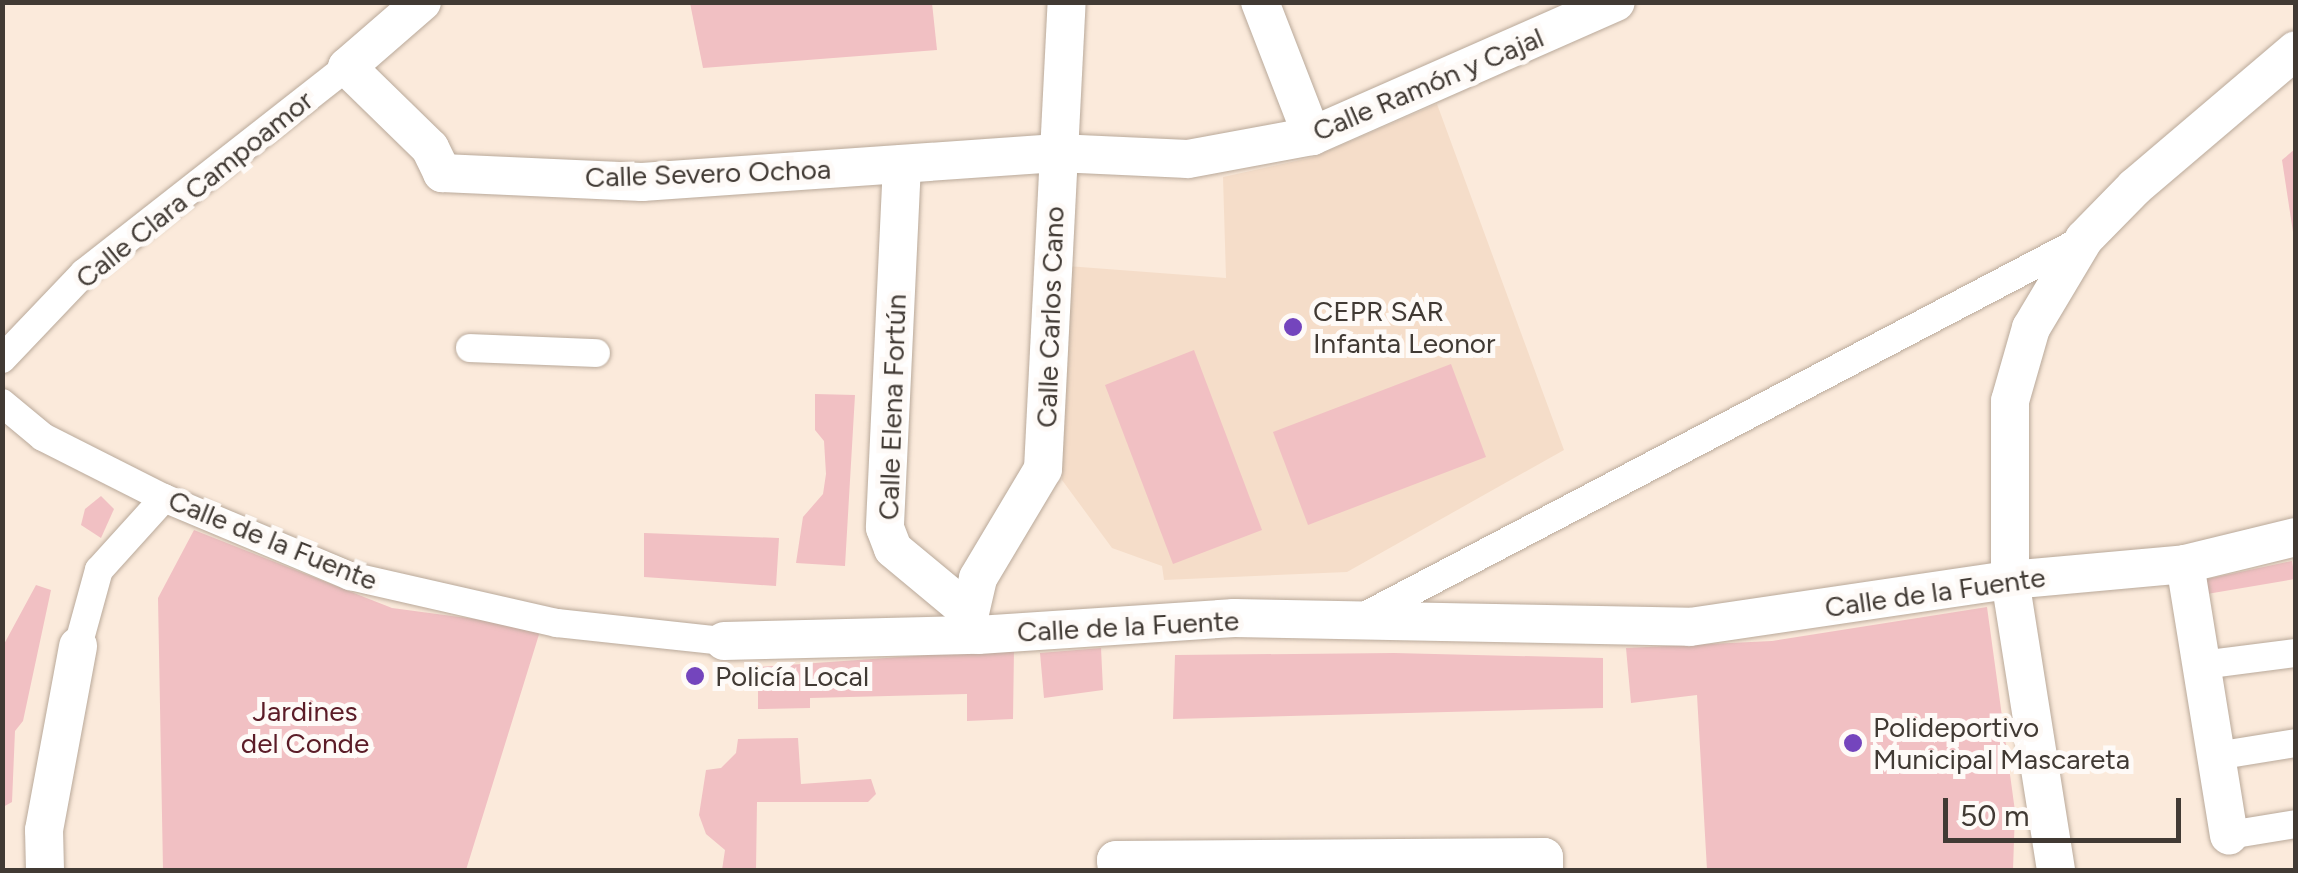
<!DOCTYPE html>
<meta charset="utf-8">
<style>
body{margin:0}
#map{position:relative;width:2298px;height:873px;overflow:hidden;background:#fbeadb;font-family:Figtree,sans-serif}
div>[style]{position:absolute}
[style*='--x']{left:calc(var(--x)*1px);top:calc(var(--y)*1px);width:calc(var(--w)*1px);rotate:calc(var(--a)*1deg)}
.built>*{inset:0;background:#f5ddc9}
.green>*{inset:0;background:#f1c0c3}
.roads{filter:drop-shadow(0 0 2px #b9a99a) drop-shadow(0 0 2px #b9a99a)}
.pedestrian>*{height:28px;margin:-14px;padding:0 14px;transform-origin:14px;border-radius:14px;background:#fff}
.minor>*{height:38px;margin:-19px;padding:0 19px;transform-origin:19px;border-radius:19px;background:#fff}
.dots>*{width:28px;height:28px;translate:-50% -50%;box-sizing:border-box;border:5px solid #fefaf7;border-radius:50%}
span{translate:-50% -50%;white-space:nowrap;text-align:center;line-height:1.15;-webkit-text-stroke:10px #fefaf7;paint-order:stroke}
.street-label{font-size:28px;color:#413a34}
.poi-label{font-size:28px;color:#413a34}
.left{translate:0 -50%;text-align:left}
.park-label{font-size:28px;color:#5b1c27}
.frame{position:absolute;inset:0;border:5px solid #413a34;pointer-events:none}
.scale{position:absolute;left:1943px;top:798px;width:238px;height:45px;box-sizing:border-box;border:5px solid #413a34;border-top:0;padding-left:12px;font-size:30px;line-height:35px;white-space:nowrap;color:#413a34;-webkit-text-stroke:8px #fefaf7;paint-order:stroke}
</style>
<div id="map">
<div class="built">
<i style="clip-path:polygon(1437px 104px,1564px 450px,1347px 572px,1164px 580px,1162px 566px,1112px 548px,1062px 480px,1067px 266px,1226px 278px,1223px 177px,1314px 157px)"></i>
</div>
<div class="green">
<i style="clip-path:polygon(690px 3px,932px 3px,937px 50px,703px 68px)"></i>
<i style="clip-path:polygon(2295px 149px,2295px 245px,2282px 160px)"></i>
<i style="clip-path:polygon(1194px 350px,1262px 530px,1173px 564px,1105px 385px)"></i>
<i style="clip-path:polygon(1451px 364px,1486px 457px,1308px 525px,1273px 432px)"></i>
<i style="clip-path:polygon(815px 394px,855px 395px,845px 566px,796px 563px,803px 517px,823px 494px,826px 474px,824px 441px,815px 430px)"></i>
<i style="clip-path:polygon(101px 496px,114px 509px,101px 538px,81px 525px,85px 509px)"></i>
<i style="clip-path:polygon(194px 530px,392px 608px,541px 628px,466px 870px,163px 870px,158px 598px)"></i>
<i style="clip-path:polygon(644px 533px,779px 538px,776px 586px,644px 577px)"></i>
<i style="clip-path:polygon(2292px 561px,2295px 579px,2207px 594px,2207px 579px)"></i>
<i style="clip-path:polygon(36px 585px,51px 590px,23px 721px,15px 731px,12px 802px,3px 807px,3px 646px)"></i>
<i style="clip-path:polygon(1987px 607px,2015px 811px,2013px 870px,1707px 870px,1697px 695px,1631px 703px,1626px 648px,1772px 641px)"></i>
<i style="clip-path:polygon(1101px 648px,1103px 690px,1044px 698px,1040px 653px)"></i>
<i style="clip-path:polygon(1014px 649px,1013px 719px,967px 721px,967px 694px,810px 698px,810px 708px,758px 709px,758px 667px)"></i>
<i style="clip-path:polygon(1394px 653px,1603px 658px,1603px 708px,1173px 719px,1175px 655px)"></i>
<i style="clip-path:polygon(798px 738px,801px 784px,871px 779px,876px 794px,868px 802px,757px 802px,756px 870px,722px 870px,725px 850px,706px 834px,699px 815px,706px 770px,721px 768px,736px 753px,738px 739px)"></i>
</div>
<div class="roads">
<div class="pedestrian">
<i style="--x:470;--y:348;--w:126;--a:2.3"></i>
<i style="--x:2;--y:359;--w:119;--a:-46.4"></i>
<i style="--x:84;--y:273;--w:334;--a:-38.1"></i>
<i style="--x:2;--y:403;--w:53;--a:39.7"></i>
<i style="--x:43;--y:437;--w:136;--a:26.8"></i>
<i style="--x:164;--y:498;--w:202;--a:22.8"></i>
<i style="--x:350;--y:576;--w:212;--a:12.8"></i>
<i style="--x:557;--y:623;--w:168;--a:6.2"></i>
<i style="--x:1359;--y:619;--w:816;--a:-27.66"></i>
<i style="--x:78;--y:646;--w:79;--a:-74.6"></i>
<i style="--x:99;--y:570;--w:97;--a:-47.9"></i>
<i style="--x:2202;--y:665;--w:95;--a:-7.3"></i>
<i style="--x:2216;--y:756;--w:81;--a:-9.2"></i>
<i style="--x:2229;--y:835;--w:68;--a:-9.3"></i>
</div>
<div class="minor">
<i style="--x:422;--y:2;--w:99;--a:139.1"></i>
<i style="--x:347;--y:67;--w:116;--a:44.3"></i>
<i style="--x:430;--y:148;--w:28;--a:64"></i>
<i style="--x:442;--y:173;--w:200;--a:2.6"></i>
<i style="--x:642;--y:182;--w:416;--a:-4"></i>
<i style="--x:1057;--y:153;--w:131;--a:2.6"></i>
<i style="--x:1188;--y:159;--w:126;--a:-10.5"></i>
<i style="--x:1312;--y:136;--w:332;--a:-23.8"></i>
<i style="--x:1260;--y:2;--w:144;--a:68.8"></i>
<i style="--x:902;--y:164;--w:364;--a:92.7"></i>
<i style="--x:885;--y:528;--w:22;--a:69"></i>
<i style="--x:893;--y:549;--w:100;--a:39.7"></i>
<i style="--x:2185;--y:564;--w:275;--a:80.8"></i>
<i style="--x:970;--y:613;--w:36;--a:-77"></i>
<i style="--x:978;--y:578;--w:127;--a:-59.2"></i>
<i style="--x:1043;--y:469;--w:468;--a:-87.1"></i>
<i style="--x:724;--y:641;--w:254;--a:-1.4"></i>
<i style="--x:978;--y:635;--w:257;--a:-3.8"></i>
<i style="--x:1234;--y:618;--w:456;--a:1.1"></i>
<i style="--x:1690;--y:627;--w:323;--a:-8.4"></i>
<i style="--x:2010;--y:580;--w:176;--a:-5.2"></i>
<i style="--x:2185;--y:564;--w:114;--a:-13.7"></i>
<i style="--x:45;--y:870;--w:40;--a:-91.4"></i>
<i style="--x:44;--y:830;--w:187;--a:-79.5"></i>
<i style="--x:1117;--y:870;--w:10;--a:-96"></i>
<i style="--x:1116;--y:860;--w:428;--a:-0.4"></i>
<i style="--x:1544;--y:857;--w:13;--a:90"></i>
<i style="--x:2056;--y:870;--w:294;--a:-99"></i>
<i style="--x:2010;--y:580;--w:179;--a:-90"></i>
<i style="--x:2010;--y:401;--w:76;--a:-74"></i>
<i style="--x:2031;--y:328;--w:104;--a:-59.2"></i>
<i style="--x:2084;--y:239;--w:73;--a:-45.6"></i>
<i style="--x:2135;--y:187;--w:211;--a:-40.4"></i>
</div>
</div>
<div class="dots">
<i style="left:1293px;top:327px;background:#7445bd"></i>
<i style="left:695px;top:676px;background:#7445bd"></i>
<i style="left:1853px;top:743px;background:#7445bd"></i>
</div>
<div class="street-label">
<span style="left:1428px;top:84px;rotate:-23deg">Calle Ramón y Cajal</span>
<span style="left:708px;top:173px;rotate:-2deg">Calle Severo Ochoa</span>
<span style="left:194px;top:189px;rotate:-39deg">Calle Clara Campoamor</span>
<span style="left:1050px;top:317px;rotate:-88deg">Calle Carlos Cano</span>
<span style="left:892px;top:407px;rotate:-88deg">Calle Elena Fortún</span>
<span style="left:273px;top:540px;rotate:22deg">Calle de la Fuente</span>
<span style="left:1935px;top:592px;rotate:-8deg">Calle de la Fuente</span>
<span style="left:1128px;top:626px;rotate:-3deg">Calle de la Fuente</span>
</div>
<div class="poi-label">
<span class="left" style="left:1313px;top:327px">CEPR SAR<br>Infanta Leonor</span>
<span class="left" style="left:715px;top:676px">Policía Local</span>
<span class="left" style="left:1873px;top:743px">Polideportivo<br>Municipal Mascareta</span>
</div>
<div class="park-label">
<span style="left:305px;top:727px">Jardines<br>del Conde</span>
</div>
<div class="frame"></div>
<div class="scale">50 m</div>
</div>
